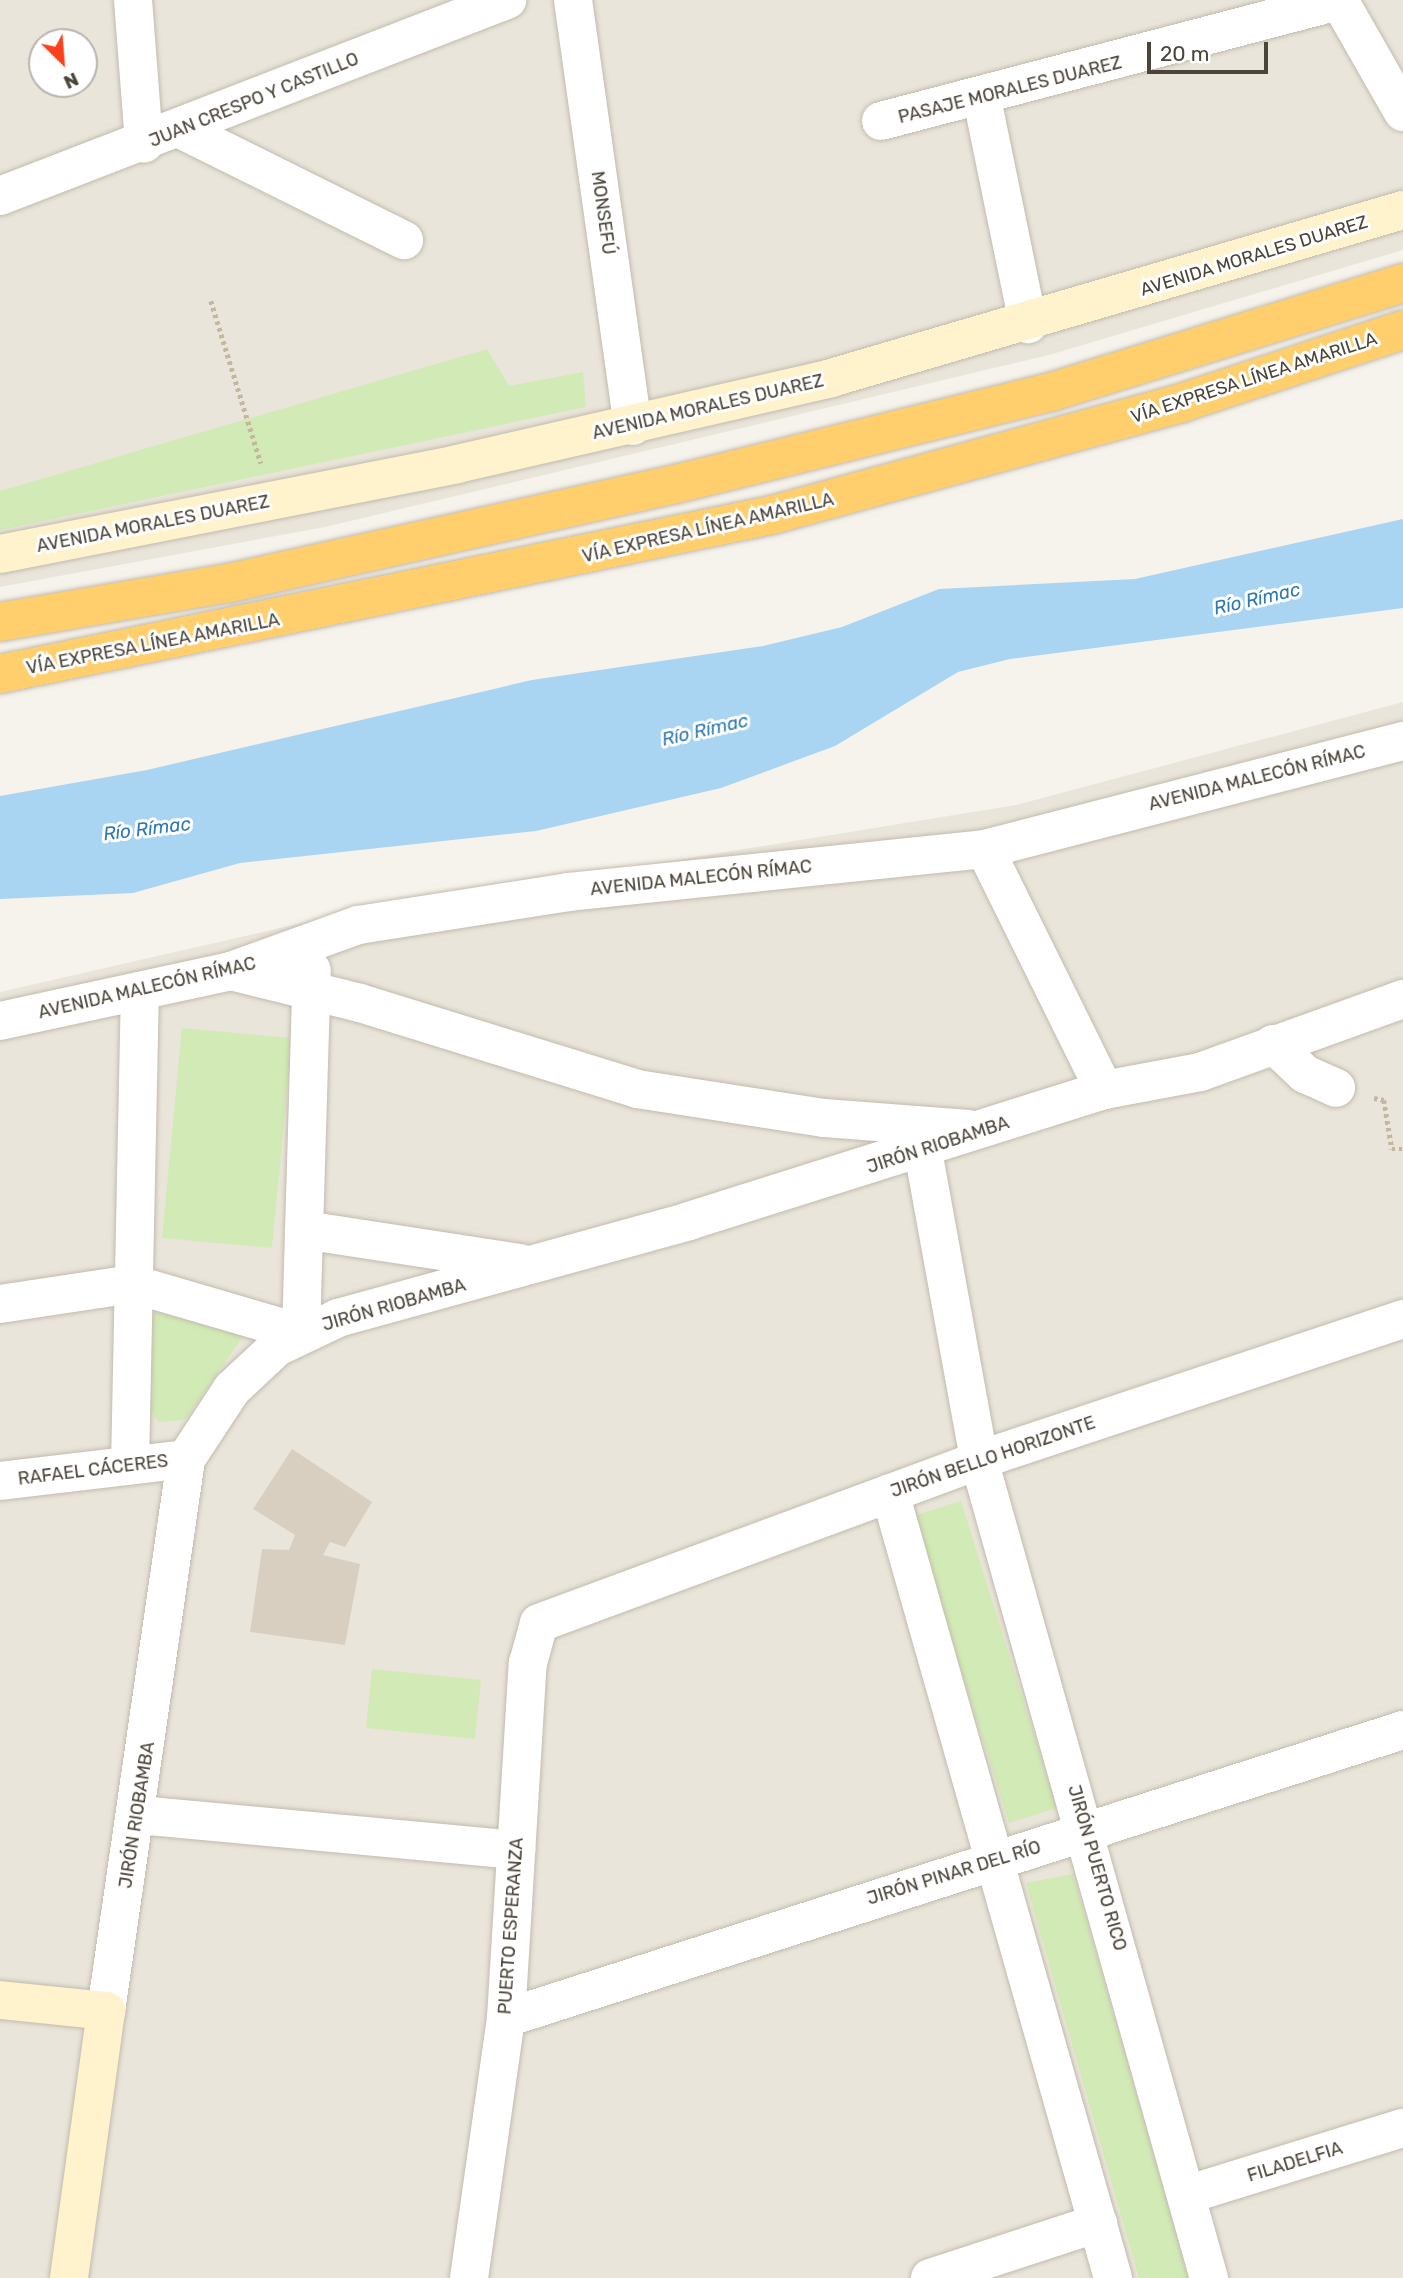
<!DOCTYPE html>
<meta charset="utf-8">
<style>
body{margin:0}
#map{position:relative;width:1403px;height:2278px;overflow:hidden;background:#f6f3ec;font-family:Rubik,sans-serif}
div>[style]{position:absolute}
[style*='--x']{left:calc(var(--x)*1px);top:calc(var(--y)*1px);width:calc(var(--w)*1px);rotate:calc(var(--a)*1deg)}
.residential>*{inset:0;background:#eae5da}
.green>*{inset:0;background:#d2eab5}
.water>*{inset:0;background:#a9d4f2}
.building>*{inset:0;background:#d8cfc1}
.path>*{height:4.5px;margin-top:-2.25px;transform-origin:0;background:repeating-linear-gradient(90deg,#c4b79f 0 3.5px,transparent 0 7px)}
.roads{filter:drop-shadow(0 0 2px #c2bbae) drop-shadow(0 0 2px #c2bbae)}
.street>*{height:38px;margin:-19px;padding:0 19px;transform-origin:19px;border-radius:19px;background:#fff}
.secondary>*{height:38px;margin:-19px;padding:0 19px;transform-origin:19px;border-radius:19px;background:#fff3cd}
.highway>*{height:38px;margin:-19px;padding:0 19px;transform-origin:19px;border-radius:19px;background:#ffcf6e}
span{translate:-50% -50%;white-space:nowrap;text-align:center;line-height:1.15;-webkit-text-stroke:6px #fff;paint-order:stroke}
.street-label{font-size:18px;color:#4b4439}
.water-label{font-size:19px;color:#2e7ab2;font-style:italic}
.north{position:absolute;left:28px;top:28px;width:70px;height:70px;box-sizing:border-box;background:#fff;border:2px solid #b7b4b0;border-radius:50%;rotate:155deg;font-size:19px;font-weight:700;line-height:28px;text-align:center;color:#4b4439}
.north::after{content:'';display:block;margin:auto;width:24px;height:32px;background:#fc3f1d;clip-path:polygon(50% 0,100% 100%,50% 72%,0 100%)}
.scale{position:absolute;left:1147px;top:42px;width:121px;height:32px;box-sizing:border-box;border:4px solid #4b4439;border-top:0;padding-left:9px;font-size:21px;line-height:24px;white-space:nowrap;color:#4b4439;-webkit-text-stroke:5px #fff;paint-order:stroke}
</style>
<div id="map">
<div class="residential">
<i style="clip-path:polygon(evenodd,0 0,1403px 0,1403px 250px,1049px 355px,325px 527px,0 587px,0 0,42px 42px,84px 42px,84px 84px,42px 84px,42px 42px)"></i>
<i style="clip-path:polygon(1403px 702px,1403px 2278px,0 2278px,0 992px,337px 915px,1016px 805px)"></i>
</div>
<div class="green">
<i style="clip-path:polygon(487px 349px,509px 386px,583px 372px,586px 407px,0 530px,0 491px)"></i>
<i style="clip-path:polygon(182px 1028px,292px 1038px,272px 1248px,162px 1238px)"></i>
<i style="clip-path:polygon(177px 1309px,244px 1335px,185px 1420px,159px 1422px,137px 1395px,149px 1314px)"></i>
<i style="clip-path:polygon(961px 1501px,1057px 1808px,1009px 1823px,913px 1516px)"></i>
<i style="clip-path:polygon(372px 1669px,481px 1680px,475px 1739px,366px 1728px)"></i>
<i style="clip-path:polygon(1073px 1874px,1190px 2278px,1139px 2278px,1026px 1883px)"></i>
</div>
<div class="water">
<i style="clip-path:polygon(1403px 519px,1403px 608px,1010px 659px,958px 672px,835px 746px,721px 788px,536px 831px,240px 863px,133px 893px,0 899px,0 796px,147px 770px,532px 680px,763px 646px,842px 627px,939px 589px,1135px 579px)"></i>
</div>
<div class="building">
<i style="clip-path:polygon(292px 1449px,372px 1502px,345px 1547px,330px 1542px,323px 1555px,360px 1564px,345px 1645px,250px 1632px,262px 1549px,289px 1550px,295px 1535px,253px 1509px)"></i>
</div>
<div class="path">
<i style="--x:211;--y:301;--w:170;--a:72.9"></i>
<i style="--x:1374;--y:1098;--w:10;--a:11"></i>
<i style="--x:1384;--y:1100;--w:50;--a:80.7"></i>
<i style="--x:1392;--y:1149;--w:11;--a:0"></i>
</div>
<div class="roads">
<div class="street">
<i style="--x:133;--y:0;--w:144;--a:85.6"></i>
<i style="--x:573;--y:0;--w:430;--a:82"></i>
<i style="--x:1339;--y:0;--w:129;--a:60.3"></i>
<i style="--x:982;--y:99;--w:230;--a:78.4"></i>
<i style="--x:881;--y:121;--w:476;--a:-14.7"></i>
<i style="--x:182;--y:130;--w:248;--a:26.4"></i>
<i style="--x:0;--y:196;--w:544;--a:-21.14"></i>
<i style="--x:985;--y:849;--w:269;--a:63.7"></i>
<i style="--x:231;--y:971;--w:133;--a:13.9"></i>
<i style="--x:360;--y:1003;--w:290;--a:17.2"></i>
<i style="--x:637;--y:1089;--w:189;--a:8.8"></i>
<i style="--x:824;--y:1118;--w:145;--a:4.3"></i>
<i style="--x:0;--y:1021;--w:236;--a:-12.2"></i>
<i style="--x:231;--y:971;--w:135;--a:-19.9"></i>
<i style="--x:358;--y:925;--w:214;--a:-8.9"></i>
<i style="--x:569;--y:892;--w:418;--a:-5.9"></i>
<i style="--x:985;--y:849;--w:432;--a:-14.5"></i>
<i style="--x:1273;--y:1044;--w:44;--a:43.2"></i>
<i style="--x:1305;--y:1074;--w:34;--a:24"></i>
<i style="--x:923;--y:1151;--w:314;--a:79.7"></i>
<i style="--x:979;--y:1460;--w:850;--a:74.3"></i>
<i style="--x:304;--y:1230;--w:219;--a:8.7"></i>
<i style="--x:0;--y:1304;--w:134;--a:-8.6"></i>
<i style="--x:133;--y:1284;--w:175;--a:16.3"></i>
<i style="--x:301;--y:1333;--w:363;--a:-88.3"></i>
<i style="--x:130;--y:1465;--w:472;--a:-88.8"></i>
<i style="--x:0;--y:1481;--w:187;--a:-6.7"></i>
<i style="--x:890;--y:1493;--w:816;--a:74.14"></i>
<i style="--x:139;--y:1815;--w:379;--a:5.3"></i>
<i style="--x:106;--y:2011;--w:558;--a:-81.75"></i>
<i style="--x:186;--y:1459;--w:84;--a:-56.7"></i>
<i style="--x:232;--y:1389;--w:62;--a:-43"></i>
<i style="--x:277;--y:1347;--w:68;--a:-25.4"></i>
<i style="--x:338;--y:1318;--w:364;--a:-15.4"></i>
<i style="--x:689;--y:1221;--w:435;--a:-17.5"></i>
<i style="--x:1104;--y:1090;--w:98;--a:-10.6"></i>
<i style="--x:1200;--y:1072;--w:216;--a:-19.8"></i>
<i style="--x:506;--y:2018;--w:942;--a:-17.8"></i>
<i style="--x:1186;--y:2195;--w:227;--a:-17.2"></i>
<i style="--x:469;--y:2278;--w:263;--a:-81.9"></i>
<i style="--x:506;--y:2018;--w:356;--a:-86.5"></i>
<i style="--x:528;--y:1663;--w:41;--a:-74.6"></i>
<i style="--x:539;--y:1623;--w:469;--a:-20.3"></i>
<i style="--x:979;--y:1460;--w:447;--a:-18.4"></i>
<i style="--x:930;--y:2278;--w:177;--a:-18.1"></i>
</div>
<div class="secondary">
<i style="--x:0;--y:554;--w:466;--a:-11.1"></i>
<i style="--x:457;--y:464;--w:384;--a:-12.9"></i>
<i style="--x:831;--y:378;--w:596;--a:-16.37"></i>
<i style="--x:0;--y:2000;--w:107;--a:5.9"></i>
<i style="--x:106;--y:2011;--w:270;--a:97.9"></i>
</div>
<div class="highway">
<i style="--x:0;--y:622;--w:232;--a:-9.7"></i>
<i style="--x:229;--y:583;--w:458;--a:-12.5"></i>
<i style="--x:676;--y:484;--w:386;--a:-13.8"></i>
<i style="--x:1051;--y:392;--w:368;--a:-17.2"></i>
<i style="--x:0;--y:674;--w:788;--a:-11.64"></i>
<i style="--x:772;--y:515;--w:427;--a:-15.3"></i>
<i style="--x:1184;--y:402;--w:231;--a:-18.2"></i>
</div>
</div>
<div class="street-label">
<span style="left:1010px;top:90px;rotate:-14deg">PASAJE MORALES DUAREZ</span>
<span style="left:254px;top:100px;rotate:-22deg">JUAN CRESPO Y CASTILLO</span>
<span style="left:603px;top:213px;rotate:82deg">MONSEFÚ</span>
<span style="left:1254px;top:256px;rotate:-17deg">AVENIDA MORALES DUAREZ</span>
<span style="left:1254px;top:378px;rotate:-18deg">VÍA EXPRESA LÍNEA AMARILLA</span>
<span style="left:708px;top:407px;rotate:-13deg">AVENIDA MORALES DUAREZ</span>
<span style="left:153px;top:524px;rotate:-11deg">AVENIDA MORALES DUAREZ</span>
<span style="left:708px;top:528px;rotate:-13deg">VÍA EXPRESA LÍNEA AMARILLA</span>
<span style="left:153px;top:644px;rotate:-11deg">VÍA EXPRESA LÍNEA AMARILLA</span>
<span style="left:1257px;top:778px;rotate:-14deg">AVENIDA MALECÓN RÍMAC</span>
<span style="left:701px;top:878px;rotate:-6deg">AVENIDA MALECÓN RÍMAC</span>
<span style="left:147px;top:988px;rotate:-13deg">AVENIDA MALECÓN RÍMAC</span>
<span style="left:938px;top:1145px;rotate:-18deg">JIRÓN RIOBAMBA</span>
<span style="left:394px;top:1305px;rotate:-16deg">JIRÓN RIOBAMBA</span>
<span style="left:993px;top:1457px;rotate:-19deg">JIRÓN BELLO HORIZONTE</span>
<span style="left:93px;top:1470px;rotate:-7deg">RAFAEL CÁCERES</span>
<span style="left:137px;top:1815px;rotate:-81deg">JIRÓN RIOBAMBA</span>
<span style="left:1097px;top:1868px;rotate:74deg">JIRÓN PUERTO RICO</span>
<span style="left:954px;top:1873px;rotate:-17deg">JIRÓN PINAR DEL RÍO</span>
<span style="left:511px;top:1926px;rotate:-86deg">PUERTO ESPERANZA</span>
<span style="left:1295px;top:2162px;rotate:-17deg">FILADELFIA</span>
</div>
<div class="water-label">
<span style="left:1257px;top:599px;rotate:-13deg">Río Rímac</span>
<span style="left:705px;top:730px;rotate:-13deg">Río Rímac</span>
<span style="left:147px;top:829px;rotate:-7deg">Río Rímac</span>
</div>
<div class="north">N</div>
<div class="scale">20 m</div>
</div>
